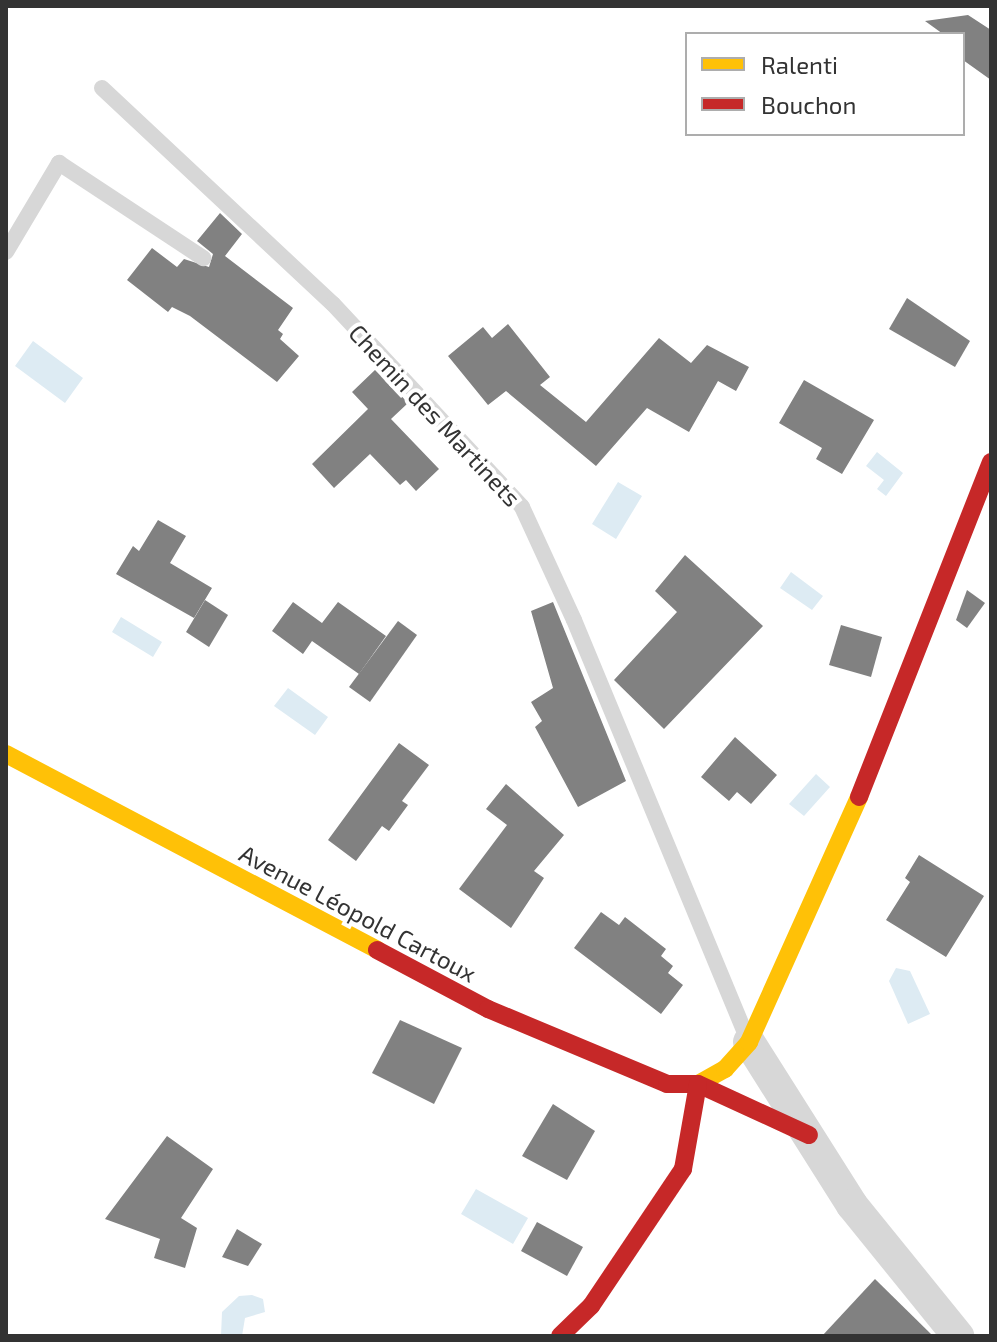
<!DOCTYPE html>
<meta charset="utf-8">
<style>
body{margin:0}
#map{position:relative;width:997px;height:1342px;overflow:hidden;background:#fff;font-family:"Exo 2",sans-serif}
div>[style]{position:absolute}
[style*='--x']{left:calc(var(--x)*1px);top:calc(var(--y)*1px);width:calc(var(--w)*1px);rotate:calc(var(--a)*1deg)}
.water>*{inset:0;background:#ddebf3}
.building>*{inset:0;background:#818181}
.lane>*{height:16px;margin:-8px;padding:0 8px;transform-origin:8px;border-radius:8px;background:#d7d7d7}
.street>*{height:32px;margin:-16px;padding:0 16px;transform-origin:16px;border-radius:16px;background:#d7d7d7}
.slow>*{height:18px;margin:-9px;padding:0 9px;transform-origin:9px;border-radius:9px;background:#ffc107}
.jam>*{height:18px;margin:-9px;padding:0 9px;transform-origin:9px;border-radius:9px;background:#c62828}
span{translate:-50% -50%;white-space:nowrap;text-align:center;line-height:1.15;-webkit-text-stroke:8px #fff;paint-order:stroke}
.street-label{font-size:24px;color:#333}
.frame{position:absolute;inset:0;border:8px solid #333;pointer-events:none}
.legend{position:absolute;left:685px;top:32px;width:280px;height:104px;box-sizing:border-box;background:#fff;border:2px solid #adadad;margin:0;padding:10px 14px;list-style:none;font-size:24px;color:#333}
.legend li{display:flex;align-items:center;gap:16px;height:40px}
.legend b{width:40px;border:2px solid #adadad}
</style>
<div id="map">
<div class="water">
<i style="clip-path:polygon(33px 341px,83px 378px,65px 403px,15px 366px)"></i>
<i style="clip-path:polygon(877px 452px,903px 473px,886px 496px,877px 489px,884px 480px,866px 466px)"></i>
<i style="clip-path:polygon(618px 482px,642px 496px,616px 539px,592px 524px)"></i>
<i style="clip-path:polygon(791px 572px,823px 596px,812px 610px,780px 588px)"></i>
<i style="clip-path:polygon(121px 617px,162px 642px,153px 657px,112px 632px)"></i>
<i style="clip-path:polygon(288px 688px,328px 717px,315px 735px,274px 706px)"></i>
<i style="clip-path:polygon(816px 774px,830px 787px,804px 816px,789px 804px)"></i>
<i style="clip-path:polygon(896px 968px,910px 971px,930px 1014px,908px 1024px,889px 981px)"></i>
<i style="clip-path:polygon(476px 1189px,528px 1218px,513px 1244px,461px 1214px)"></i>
<i style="clip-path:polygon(252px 1295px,263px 1299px,265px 1312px,245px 1318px,242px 1336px,221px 1336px,222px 1312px,239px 1296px)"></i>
</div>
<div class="building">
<i style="clip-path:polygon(968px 15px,991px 30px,991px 80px,963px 60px,963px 34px,943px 34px,925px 21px)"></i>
<i style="clip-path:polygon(220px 213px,242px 234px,225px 256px,293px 308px,278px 330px,283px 334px,280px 339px,299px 356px,277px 382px,190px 316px,172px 307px,168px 312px,127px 280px,152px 248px,177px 267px,184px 259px,209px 267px,213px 254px,197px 241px)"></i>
<i style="clip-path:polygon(907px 298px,970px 341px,955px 367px,889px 329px)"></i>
<i style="clip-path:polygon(508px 324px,550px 377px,540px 385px,586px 422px,659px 338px,691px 363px,707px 345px,749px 367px,736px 391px,718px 381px,689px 432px,647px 408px,596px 466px,506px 391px,488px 405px,448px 356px,483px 327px,492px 338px)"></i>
<i style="clip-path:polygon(376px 369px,408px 403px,391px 419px,439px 469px,416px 491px,406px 480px,400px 485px,370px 454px,334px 488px,312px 464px,368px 409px,352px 392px)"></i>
<i style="clip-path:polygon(804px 380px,874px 420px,842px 474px,816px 459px,822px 448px,779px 423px)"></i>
<i style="clip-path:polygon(158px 520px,186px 536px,170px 563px,212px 588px,194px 618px,116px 574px,133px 546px,139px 551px)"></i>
<i style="clip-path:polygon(685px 555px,763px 626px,664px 729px,614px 680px,677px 612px,655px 591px)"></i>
<i style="clip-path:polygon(967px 590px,985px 603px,967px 628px,956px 620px)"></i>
<i style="clip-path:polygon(205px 600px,228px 615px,209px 647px,186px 632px)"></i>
<i style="clip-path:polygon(293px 602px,322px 623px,338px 602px,386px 636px,359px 674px,312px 641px,303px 654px,272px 631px)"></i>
<i style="clip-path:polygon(553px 602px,626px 781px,578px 807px,535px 727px,542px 721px,531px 702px,553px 688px,531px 611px)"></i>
<i style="clip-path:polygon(398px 621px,417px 635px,370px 702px,349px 687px)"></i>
<i style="clip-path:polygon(841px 625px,882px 637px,871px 677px,829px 665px)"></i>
<i style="clip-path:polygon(735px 737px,777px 775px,751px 804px,737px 792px,729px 801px,701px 777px)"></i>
<i style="clip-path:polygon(399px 743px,429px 765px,402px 801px,408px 805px,389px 831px,382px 826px,356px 861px,328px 840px)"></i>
<i style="clip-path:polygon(506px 784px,564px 835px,534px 871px,544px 878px,511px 928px,459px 889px,507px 825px,486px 809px)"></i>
<i style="clip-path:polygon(919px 855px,984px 896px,946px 957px,886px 920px,910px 882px,905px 878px)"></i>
<i style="clip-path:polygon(601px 912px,619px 925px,625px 917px,666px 949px,661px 956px,673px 966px,668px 973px,683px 985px,661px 1014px,574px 948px)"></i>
<i style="clip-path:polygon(400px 1020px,462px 1048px,434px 1104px,372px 1073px)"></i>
<i style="clip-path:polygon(553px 1104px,595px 1131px,567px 1180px,522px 1156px)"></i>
<i style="clip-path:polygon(167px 1136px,213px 1169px,181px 1218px,197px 1228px,185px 1268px,154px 1258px,160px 1239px,105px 1219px)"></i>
<i style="clip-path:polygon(537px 1222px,583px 1247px,567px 1276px,521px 1251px)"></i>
<i style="clip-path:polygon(237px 1229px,262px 1244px,248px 1266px,222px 1257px)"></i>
<i style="clip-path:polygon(875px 1279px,933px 1336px,822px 1336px)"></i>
</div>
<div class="lane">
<i style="--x:102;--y:88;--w:316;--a:43.1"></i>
<i style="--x:333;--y:304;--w:277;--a:47"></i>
<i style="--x:522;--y:507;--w:124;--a:65.3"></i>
<i style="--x:574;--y:620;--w:447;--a:67.5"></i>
<i style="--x:6;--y:252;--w:104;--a:-59.2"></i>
<i style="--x:59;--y:163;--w:173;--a:33.4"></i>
</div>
<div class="street">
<i style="--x:749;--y:1042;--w:193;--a:57.7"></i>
<i style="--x:852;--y:1205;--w:169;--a:51"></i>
</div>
<div class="slow">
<i style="--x:6;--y:754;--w:420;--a:27.8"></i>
<i style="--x:698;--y:1084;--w:31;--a:-29"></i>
<i style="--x:725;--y:1069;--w:36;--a:-48"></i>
<i style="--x:749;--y:1042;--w:269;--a:-65.8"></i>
</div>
<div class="jam">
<i style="--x:859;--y:797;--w:360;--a:-68.5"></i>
<i style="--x:377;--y:950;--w:126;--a:28"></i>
<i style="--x:488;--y:1009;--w:194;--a:22.7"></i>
<i style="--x:667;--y:1084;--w:31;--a:0"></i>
<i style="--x:698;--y:1084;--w:122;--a:24.7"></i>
<i style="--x:560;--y:1336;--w:43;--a:-44.1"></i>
<i style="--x:591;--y:1306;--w:165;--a:-56.1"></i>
<i style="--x:683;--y:1169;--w:86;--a:-80"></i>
</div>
<div class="street-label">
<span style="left:435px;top:415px;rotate:47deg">Chemin des Martinets</span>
<span style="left:358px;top:913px;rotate:28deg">Avenue Léopold Cartoux</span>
</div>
<div class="frame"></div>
<ul class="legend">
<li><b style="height:10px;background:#ffc107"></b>Ralenti</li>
<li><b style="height:10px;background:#c62828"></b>Bouchon</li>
</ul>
</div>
